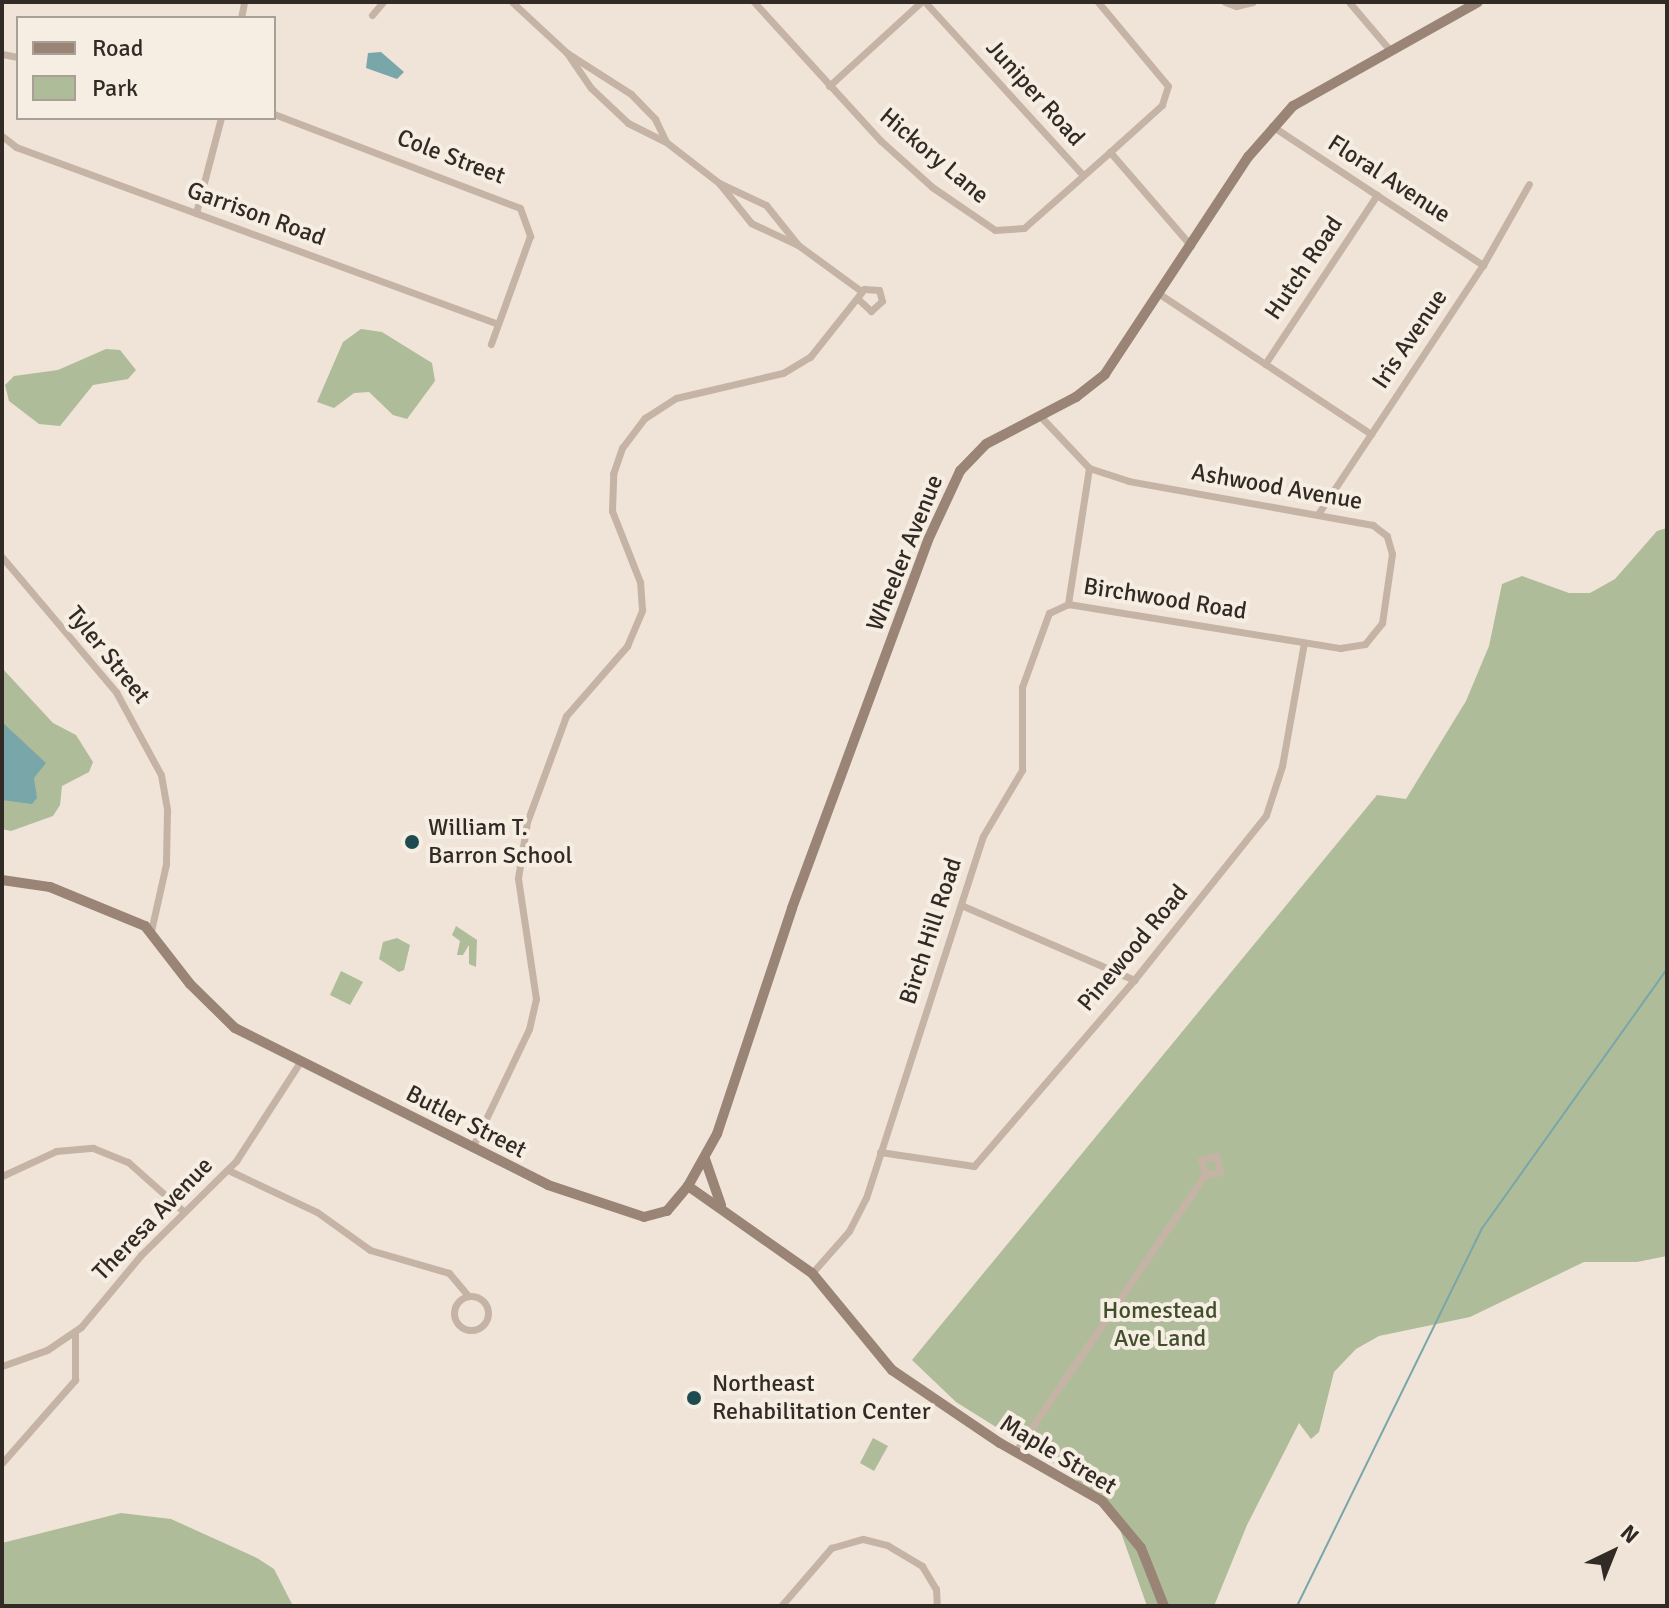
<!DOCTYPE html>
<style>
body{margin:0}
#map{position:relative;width:1669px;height:1608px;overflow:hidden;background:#efe4d7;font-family:Signika,sans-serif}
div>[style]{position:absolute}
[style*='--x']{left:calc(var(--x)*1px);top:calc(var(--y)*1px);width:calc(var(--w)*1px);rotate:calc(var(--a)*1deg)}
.green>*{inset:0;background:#afbc99}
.water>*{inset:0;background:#79a6a9}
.stream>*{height:2px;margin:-1px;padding:0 1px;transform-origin:1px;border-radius:1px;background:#79a6a9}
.street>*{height:7px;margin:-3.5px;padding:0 3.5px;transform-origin:3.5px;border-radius:3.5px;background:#c5b4a5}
.street>.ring{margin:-3.5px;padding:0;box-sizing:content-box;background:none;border:7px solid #c5b4a5;border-radius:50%}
.secondary>*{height:10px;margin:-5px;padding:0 5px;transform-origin:5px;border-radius:5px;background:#998476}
.dots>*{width:22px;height:22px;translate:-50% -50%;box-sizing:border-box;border:4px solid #f7eee3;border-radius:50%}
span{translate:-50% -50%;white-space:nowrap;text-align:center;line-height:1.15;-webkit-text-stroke:8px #f7eee3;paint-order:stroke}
.street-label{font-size:24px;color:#322a25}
.poi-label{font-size:24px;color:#322a25}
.left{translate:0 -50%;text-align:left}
.park-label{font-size:24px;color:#404e2b}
.frame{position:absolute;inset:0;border:4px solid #322a25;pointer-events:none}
.legend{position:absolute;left:16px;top:16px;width:260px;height:104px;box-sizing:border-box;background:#f7eee3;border:2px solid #a8a097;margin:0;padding:10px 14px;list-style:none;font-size:24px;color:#322a25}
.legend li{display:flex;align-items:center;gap:16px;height:40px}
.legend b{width:40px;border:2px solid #a8a097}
.north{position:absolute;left:1573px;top:1512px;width:80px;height:80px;-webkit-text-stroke:6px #f7eee3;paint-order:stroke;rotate:43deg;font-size:22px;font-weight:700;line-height:32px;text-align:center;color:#322a25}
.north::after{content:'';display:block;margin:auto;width:28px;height:36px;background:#322a25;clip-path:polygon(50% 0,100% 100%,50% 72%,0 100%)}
</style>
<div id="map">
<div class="green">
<i style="clip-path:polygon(361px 329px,382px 332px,432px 363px,435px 381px,407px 419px,393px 415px,369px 392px,354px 393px,334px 408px,317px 402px,343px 342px)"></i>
<i style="clip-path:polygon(106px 349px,120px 350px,136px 370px,128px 379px,93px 385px,60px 426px,39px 424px,9px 401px,5px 385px,14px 376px,58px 370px)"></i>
<i style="clip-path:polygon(1667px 528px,1667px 1256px,1637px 1262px,1584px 1262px,1470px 1317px,1379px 1336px,1356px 1349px,1334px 1372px,1319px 1432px,1311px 1439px,1299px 1423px,1247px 1525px,1214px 1606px,1147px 1606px,1119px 1527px,1071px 1474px,956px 1402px,912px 1360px,1377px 795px,1406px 799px,1466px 701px,1489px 646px,1502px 584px,1522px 576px,1569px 593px,1590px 593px,1615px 579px,1657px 531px)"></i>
<i style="clip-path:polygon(2px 668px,53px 723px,76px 735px,93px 762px,89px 772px,62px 786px,60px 805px,53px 816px,11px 831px,2px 829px)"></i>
<i style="clip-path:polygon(456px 926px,477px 940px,476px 967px,469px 964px,469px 945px,463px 955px,457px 955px,460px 941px,452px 935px)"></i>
<i style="clip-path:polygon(397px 938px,410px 945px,404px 970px,399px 972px,379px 959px,383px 942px)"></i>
<i style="clip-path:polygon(341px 971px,363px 982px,350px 1005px,330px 995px)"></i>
<i style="clip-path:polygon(873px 1438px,888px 1446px,874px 1471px,860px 1463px)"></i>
<i style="clip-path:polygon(121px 1513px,171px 1519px,257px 1558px,274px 1569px,293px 1606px,2px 1606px,2px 1543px)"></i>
</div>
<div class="water">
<i style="clip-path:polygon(381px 52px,404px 72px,397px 79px,366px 68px,368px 53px)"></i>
<i style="clip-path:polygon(2px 722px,46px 763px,34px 778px,37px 798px,32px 804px,2px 800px)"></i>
</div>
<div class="stream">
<i style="--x:1297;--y:1606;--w:422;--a:-63.9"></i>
<i style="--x:1483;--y:1227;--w:317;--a:-54.5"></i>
</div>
<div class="street">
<i style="--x:512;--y:2;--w:75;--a:42.8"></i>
<i style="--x:567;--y:53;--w:76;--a:32.6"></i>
<i style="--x:631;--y:94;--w:35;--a:46"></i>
<i style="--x:655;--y:119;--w:25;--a:64"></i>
<i style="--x:754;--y:2;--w:188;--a:47.6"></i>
<i style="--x:881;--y:141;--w:69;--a:42"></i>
<i style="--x:932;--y:187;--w:76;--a:34.3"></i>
<i style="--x:995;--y:230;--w:29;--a:-4"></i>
<i style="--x:1024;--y:228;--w:115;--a:-41.5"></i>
<i style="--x:925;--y:2;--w:234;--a:47.6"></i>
<i style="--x:1098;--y:2;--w:109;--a:50.2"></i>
<i style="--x:1168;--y:86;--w:20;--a:108"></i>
<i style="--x:1162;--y:105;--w:70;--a:137.9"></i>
<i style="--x:1110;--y:152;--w:124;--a:49.2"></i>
<i style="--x:1225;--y:2;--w:12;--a:20"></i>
<i style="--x:1236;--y:6;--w:17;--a:-13"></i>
<i style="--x:1349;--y:2;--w:62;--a:49.6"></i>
<i style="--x:372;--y:15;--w:17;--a:-50"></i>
<i style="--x:241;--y:18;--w:16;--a:-79"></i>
<i style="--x:567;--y:53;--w:42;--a:55.6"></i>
<i style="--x:591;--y:88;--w:51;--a:43.4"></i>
<i style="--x:628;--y:123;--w:42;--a:26.6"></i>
<i style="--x:666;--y:142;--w:67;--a:37.7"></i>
<i style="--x:719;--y:183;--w:52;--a:25.1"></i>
<i style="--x:766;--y:205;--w:51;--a:51.3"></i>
<i style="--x:798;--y:245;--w:78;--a:36.1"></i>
<i style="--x:2;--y:54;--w:16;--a:11"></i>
<i style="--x:829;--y:86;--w:125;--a:-42.4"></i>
<i style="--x:274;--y:114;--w:263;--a:20.9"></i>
<i style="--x:520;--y:208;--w:30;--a:70"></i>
<i style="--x:530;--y:236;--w:115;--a:109.9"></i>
<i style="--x:1272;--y:126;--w:253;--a:33.4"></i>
<i style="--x:2;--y:136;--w:18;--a:38"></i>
<i style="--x:16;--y:147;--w:513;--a:20.16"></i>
<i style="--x:719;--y:183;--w:51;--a:51.3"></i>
<i style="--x:751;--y:223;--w:52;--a:25.1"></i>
<i style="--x:196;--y:213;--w:98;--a:-75.3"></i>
<i style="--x:1161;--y:295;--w:252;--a:33.5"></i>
<i style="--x:1265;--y:364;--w:203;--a:-56.5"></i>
<i style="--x:1041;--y:417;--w:70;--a:46.7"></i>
<i style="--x:1089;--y:468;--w:138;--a:98.8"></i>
<i style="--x:1318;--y:514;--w:299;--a:-56.5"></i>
<i style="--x:1483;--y:265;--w:93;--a:-60.4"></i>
<i style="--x:2;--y:557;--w:177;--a:49.8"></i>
<i style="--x:116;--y:692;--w:94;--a:61.5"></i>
<i style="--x:161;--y:775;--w:36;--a:80"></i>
<i style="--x:167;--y:810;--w:54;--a:91.1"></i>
<i style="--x:166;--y:864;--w:69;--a:102.6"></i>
<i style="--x:961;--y:905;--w:189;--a:23.4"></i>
<i style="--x:472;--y:1148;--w:132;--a:-64.4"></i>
<i style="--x:529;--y:1029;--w:31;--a:-77"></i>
<i style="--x:536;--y:999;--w:122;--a:-98.5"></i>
<i style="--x:518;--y:878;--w:57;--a:-80.9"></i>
<i style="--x:527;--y:822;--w:113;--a:-69.8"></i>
<i style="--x:566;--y:716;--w:93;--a:-48.9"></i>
<i style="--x:627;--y:646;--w:39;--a:-67"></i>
<i style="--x:642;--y:610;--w:28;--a:-94"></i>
<i style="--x:640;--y:582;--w:76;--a:-111.5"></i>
<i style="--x:612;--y:511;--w:37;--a:-88"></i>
<i style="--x:613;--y:474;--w:28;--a:-71"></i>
<i style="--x:622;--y:448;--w:38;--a:-53"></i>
<i style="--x:645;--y:418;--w:37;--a:-33"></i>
<i style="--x:676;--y:398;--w:110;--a:-13.2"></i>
<i style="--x:783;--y:373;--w:31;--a:-31"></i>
<i style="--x:810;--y:357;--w:87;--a:-51.5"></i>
<i style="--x:864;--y:289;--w:15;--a:4"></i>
<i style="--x:879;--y:290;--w:11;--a:75"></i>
<i style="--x:882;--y:301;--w:15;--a:138"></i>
<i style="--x:871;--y:311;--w:18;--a:-137"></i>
<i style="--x:880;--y:1152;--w:95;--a:8.5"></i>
<i style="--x:974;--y:1166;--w:245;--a:-49.3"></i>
<i style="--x:1134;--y:980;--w:211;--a:-51.3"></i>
<i style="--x:1266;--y:815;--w:52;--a:-71.9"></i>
<i style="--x:1282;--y:766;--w:125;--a:-79.9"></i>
<i style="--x:228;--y:1170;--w:98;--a:25.3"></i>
<i style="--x:317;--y:1212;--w:65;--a:35.6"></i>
<i style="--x:370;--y:1250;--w:82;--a:16.2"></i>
<i style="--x:449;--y:1273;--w:30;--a:50"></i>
<i style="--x:2;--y:1176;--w:60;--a:-24.8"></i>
<i style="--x:56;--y:1151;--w:37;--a:-5"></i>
<i style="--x:93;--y:1148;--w:38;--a:22"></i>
<i style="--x:128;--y:1162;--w:74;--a:41.7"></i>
<i style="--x:812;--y:1273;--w:56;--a:-48.6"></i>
<i style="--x:849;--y:1231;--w:37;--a:-63"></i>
<i style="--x:866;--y:1198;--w:380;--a:-72.1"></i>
<i style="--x:983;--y:836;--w:77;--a:-59.4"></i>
<i style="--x:1022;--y:770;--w:83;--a:-90"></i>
<i style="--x:1022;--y:687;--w:79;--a:-70"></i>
<i style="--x:1049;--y:613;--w:21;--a:-25"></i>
<i style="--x:1068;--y:604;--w:276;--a:9.2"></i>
<i style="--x:1340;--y:648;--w:25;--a:-9"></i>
<i style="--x:1365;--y:644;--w:27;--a:-51"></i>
<i style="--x:1382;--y:623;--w:70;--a:-81.8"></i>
<i style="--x:1392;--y:554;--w:19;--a:-106"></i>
<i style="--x:1387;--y:536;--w:18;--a:-142"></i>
<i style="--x:1373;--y:525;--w:248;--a:-169.8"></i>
<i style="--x:1129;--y:481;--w:42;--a:-162"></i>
<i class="ring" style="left:454px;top:1296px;width:27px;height:27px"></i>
<i style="--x:2;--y:1366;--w:48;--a:-19.6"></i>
<i style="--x:47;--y:1350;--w:41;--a:-34.1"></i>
<i style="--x:81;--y:1327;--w:94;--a:-50.2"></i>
<i style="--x:141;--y:1255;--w:134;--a:-44.7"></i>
<i style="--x:236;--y:1161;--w:118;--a:-57.1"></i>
<i style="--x:1015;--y:1452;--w:336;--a:-55.6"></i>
<i style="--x:1205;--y:1175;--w:15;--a:-11"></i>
<i style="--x:1220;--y:1172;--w:16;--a:-104"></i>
<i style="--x:1216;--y:1156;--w:16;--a:165"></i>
<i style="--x:1201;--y:1160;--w:16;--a:75"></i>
<i style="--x:2;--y:1463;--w:111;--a:-48.7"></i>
<i style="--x:75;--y:1380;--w:47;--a:-90"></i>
<i style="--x:781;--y:1606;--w:77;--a:-49.2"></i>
<i style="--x:831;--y:1548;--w:33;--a:-16"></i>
<i style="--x:863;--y:1539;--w:25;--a:14"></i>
<i style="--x:887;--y:1545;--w:41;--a:31"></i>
<i style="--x:922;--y:1566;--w:27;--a:59"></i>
<i style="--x:936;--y:1589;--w:17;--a:87"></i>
</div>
<div class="secondary">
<i style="--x:2;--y:880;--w:49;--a:8.3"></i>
<i style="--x:50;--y:887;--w:103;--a:22.3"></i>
<i style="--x:145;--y:926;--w:73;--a:52.2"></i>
<i style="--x:190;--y:984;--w:63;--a:44.4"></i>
<i style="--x:235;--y:1028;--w:350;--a:26.6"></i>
<i style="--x:548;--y:1185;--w:101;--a:18.4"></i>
<i style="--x:644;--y:1217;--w:24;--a:-15"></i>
<i style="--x:667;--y:1211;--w:33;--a:-50"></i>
<i style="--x:688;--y:1186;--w:151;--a:35.1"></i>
<i style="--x:812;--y:1273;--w:126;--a:50.5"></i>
<i style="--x:892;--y:1370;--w:130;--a:34.1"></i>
<i style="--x:1000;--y:1443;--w:117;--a:29.6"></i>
<i style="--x:1102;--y:1501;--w:61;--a:50.3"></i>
<i style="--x:1141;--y:1548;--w:62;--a:68.4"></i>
<i style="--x:705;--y:1159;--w:49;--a:70.8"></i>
<i style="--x:688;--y:1186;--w:60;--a:-60.9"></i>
<i style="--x:717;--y:1134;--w:238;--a:-71.6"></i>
<i style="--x:792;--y:908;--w:392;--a:-69.7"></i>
<i style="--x:928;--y:540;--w:76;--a:-65.1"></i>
<i style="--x:960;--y:471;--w:37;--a:-46"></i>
<i style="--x:986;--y:444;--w:102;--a:-27.6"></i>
<i style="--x:1076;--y:397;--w:37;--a:-38"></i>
<i style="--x:1105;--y:374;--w:261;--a:-56.6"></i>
<i style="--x:1249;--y:156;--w:67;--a:-48.7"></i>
<i style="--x:1293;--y:106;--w:212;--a:-29.3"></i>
</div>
<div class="dots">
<i style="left:412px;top:842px;background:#1e4b50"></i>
<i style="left:694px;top:1398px;background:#1e4b50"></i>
</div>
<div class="street-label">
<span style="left:1035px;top:93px;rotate:48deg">Juniper Road</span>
<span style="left:934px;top:156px;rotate:40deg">Hickory Lane</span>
<span style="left:451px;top:157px;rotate:21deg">Cole Street</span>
<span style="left:1389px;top:179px;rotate:33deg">Floral Avenue</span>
<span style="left:256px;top:214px;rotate:20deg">Garrison Road</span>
<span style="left:1304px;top:268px;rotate:-56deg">Hutch Road</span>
<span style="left:1410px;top:339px;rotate:-56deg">Iris Avenue</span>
<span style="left:1277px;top:487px;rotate:10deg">Ashwood Avenue</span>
<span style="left:905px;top:553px;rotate:-68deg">Wheeler Avenue</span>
<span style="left:1165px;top:599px;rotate:9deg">Birchwood Road</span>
<span style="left:108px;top:655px;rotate:51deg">Tyler Street</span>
<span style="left:931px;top:931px;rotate:-72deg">Birch Hill Road</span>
<span style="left:1133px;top:948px;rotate:-50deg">Pinewood Road</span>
<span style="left:466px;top:1122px;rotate:27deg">Butler Street</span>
<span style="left:153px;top:1219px;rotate:-46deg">Theresa Avenue</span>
<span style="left:1058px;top:1455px;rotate:31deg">Maple Street</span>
</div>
<div class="poi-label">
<span class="left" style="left:428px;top:842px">William T.<br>Barron School</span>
<span class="left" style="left:712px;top:1398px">Northeast<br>Rehabilitation Center</span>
</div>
<div class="park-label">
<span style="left:1160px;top:1325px">Homestead<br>Ave Land</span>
</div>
<div class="frame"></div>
<ul class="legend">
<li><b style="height:10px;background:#998476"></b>Road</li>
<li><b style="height:22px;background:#afbc99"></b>Park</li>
</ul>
<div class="north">N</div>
</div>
